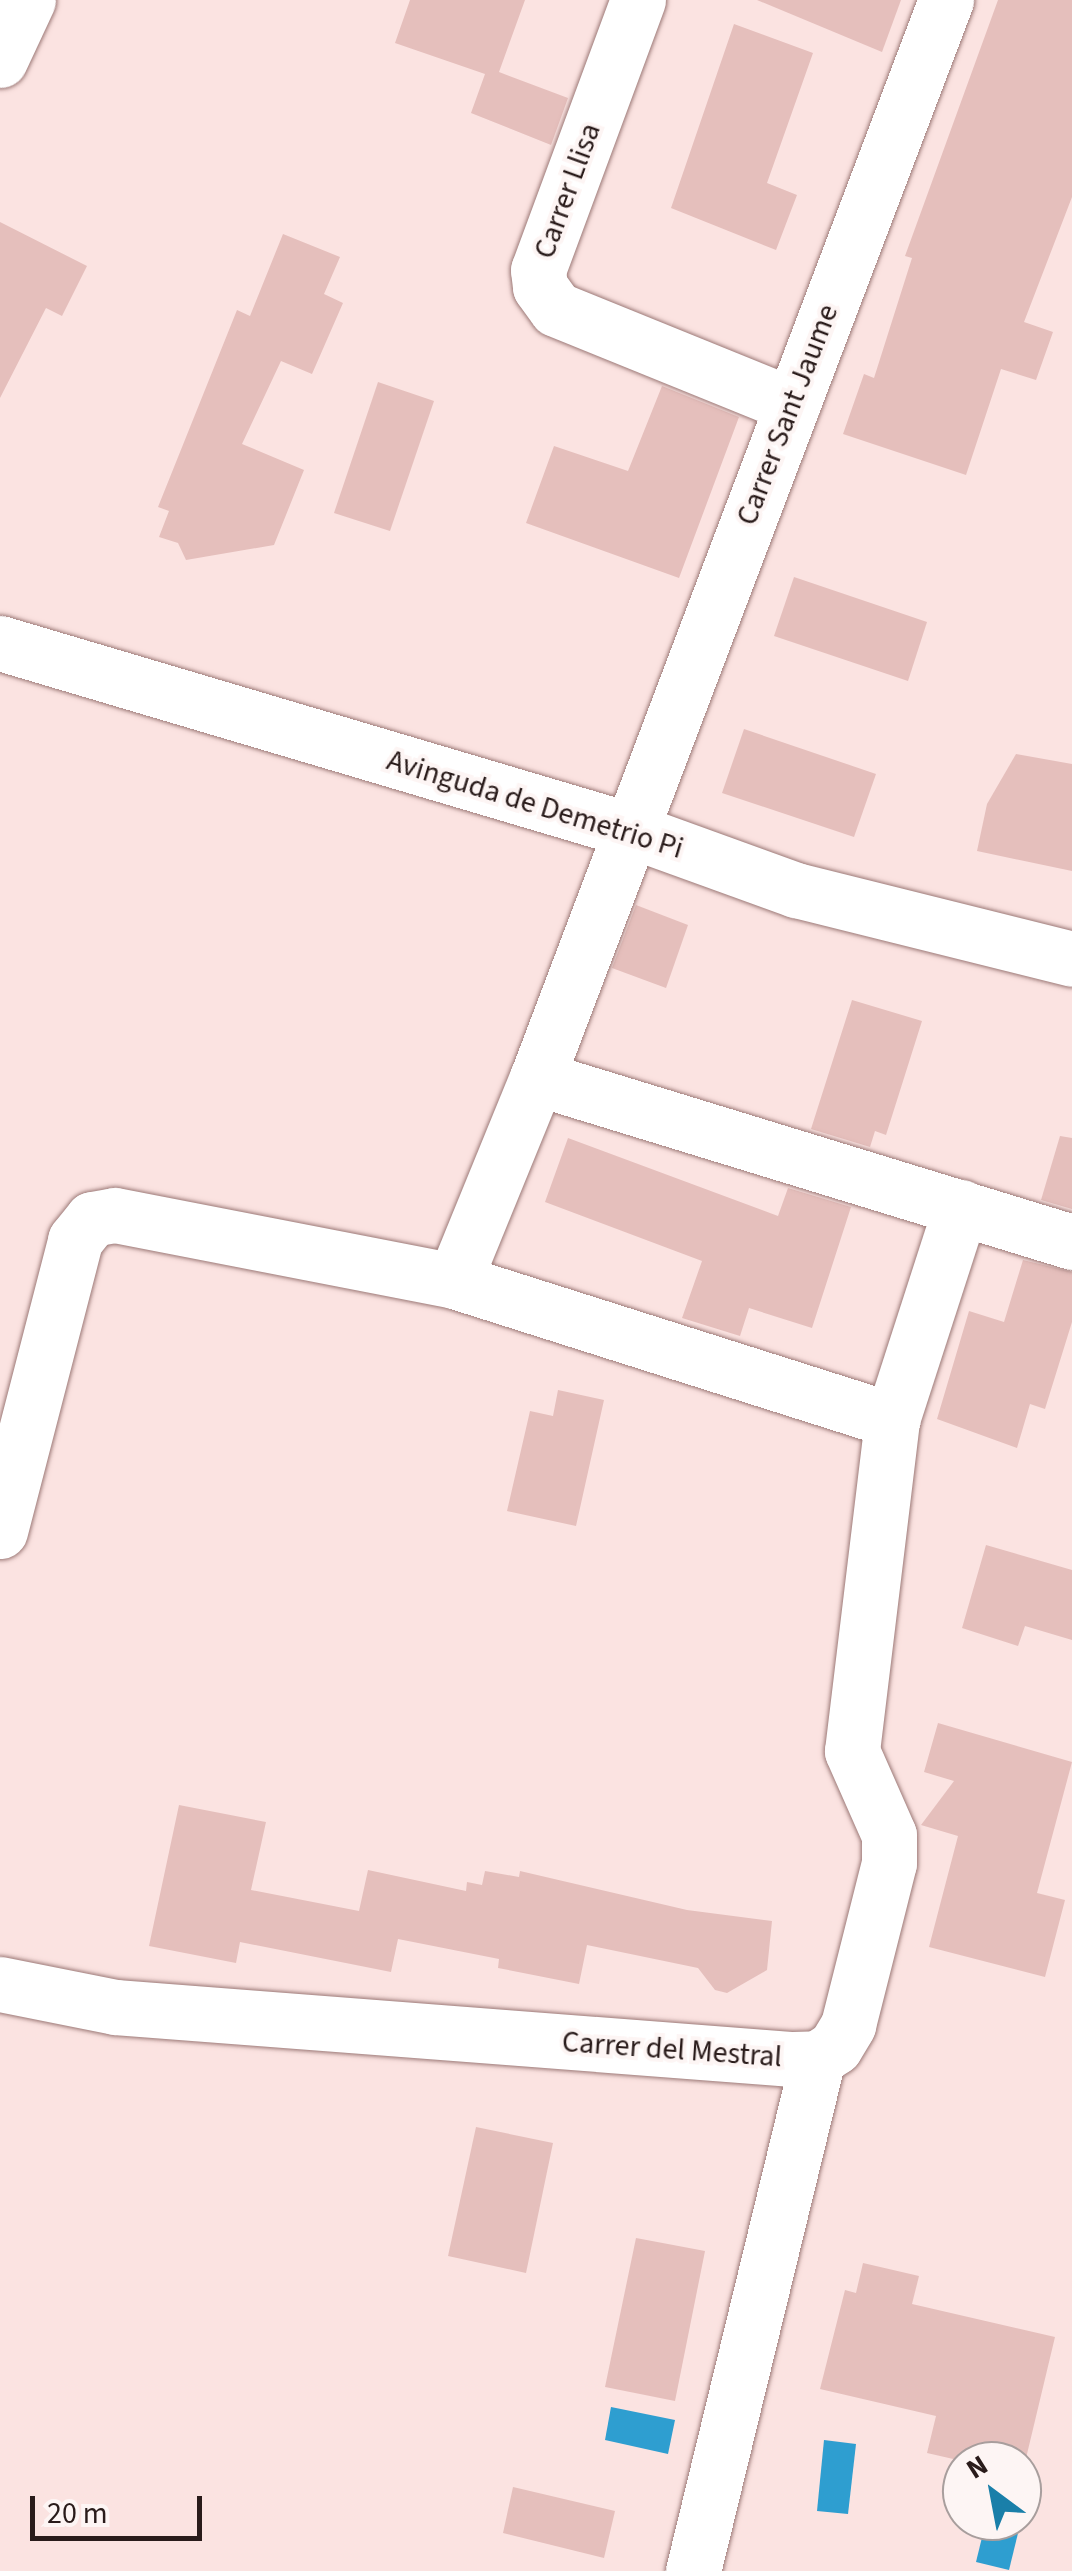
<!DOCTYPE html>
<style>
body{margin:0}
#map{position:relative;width:1072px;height:2571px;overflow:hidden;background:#fbe3e1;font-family:"Source Sans 3",sans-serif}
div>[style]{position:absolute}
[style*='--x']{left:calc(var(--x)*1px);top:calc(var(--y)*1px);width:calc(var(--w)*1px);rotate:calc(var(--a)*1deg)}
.water>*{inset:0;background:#2e9ed0}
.building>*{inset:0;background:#e5bfbc}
.roads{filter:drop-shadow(0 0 2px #9c7977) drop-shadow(0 0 2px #9c7977)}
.minor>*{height:55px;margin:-27.5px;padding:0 27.5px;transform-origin:27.5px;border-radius:27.5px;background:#fff}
span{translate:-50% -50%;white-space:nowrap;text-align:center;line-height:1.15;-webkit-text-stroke:8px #fdf5f4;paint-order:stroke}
.street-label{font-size:30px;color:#291b1a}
.north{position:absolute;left:942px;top:2441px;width:100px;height:100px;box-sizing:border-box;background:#fdf5f4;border:2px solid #a89e9d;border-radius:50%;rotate:328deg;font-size:28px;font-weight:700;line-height:40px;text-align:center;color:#291b1a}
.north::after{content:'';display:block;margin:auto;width:35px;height:45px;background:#1a7fa9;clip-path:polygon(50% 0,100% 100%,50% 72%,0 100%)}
.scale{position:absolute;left:30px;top:2496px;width:172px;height:45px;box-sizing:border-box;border:5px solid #291b1a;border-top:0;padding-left:12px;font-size:30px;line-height:35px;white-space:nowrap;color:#291b1a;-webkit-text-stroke:8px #fdf5f4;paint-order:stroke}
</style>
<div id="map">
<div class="water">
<i style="clip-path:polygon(611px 2407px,675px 2420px,668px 2454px,605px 2440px)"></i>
<i style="clip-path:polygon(824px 2440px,856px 2444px,848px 2514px,817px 2511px)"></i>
<i style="clip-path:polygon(986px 2521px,1021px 2521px,1009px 2570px,976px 2562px)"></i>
</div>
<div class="building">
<i style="clip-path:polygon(410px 0,525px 0,499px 72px,568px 98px,551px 145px,471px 113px,485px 74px,395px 43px)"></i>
<i style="clip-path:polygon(757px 0,901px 0,882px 52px)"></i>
<i style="clip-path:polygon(998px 0,1072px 0,1072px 197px,1024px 322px,1053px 332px,1036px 380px,1001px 369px,966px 475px,843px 434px,864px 374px,874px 378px,912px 258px,905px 256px)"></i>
<i style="clip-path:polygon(734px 24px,813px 53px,767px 183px,797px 195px,776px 250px,671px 208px)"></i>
<i style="clip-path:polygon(0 222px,87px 266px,62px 316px,46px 308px,0 398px)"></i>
<i style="clip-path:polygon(283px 234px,340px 257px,324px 294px,343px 303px,312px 374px,281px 361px,242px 444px,304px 470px,274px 545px,186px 560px,178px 543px,159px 537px,169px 511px,158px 507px,237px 310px,250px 316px)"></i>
<i style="clip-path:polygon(378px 382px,434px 401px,390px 531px,334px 513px)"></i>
<i style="clip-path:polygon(662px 386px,739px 417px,679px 578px,526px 523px,554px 446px,628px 471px)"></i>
<i style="clip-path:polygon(794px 577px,927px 622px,908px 681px,774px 636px)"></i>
<i style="clip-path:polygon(744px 729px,876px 774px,854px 837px,722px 793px)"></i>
<i style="clip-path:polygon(1016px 754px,1072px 764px,1072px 871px,977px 851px,987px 804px)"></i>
<i style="clip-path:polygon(636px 905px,688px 925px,666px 988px,612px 968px)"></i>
<i style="clip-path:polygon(852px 1000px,922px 1021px,886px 1135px,875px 1131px,870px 1147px,811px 1129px)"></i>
<i style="clip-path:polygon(1060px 1136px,1072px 1138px,1072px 1209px,1041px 1200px)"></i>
<i style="clip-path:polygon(568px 1138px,778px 1216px,788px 1188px,851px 1207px,812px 1328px,749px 1308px,740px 1336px,682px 1318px,702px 1261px,545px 1202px)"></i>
<i style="clip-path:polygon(1023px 1260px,1072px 1272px,1072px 1322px,1045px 1409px,1030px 1404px,1017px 1448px,937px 1419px,969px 1311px,1004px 1322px)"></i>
<i style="clip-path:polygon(558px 1390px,604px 1400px,576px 1526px,507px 1511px,530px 1411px,553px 1416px)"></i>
<i style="clip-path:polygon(986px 1545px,1072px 1570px,1072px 1640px,1025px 1626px,1018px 1646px,962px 1628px)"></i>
<i style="clip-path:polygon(938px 1723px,1072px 1762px,1037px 1893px,1065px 1900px,1045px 1977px,929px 1947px,958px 1836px,921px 1825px,954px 1781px,924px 1772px)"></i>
<i style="clip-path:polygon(179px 1805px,266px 1822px,251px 1890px,359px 1911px,368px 1870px,466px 1891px,467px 1882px,482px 1885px,485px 1871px,519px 1877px,520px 1871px,687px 1910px,772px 1921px,767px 1970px,727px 1993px,715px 1990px,698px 1968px,587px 1945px,579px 1984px,498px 1968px,499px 1959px,398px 1939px,391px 1972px,240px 1942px,236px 1963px,149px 1946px)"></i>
<i style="clip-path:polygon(476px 2127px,553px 2143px,526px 2273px,448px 2256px)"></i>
<i style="clip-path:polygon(636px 2238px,705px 2251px,675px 2401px,605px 2387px)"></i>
<i style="clip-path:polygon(863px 2263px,919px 2276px,912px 2304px,1055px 2337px,1022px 2475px,1022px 2461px,962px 2461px,927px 2453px,936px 2416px,820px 2389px,845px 2290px,856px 2293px)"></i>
<i style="clip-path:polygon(513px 2487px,615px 2511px,604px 2558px,503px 2533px)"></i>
</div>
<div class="roads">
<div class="minor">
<i style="--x:638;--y:0;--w:288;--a:110.3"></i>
<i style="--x:538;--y:270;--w:17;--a:83"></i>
<i style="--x:540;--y:287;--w:27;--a:54"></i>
<i style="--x:556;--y:309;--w:255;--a:22.1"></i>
<i style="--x:0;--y:60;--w:66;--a:-65"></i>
<i style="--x:0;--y:643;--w:657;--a:16.53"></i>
<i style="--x:630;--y:830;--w:177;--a:19.9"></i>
<i style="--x:796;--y:890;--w:284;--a:14"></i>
<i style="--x:537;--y:1078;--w:560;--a:17.04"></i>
<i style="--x:454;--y:1281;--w:460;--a:17.6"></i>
<i style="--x:0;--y:1531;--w:301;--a:-75.5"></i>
<i style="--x:75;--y:1240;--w:27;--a:-51"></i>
<i style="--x:92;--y:1219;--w:23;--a:-10"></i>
<i style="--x:115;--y:1215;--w:345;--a:11"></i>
<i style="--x:454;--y:1281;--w:219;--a:-67.8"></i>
<i style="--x:537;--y:1078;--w:1153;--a:-69.22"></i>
<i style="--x:0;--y:1984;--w:117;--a:11.3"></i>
<i style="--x:115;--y:2007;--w:680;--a:4.39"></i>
<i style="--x:793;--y:2059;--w:25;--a:-2"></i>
<i style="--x:818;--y:2058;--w:20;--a:-33"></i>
<i style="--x:835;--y:2047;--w:26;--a:-59"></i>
<i style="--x:848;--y:2025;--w:167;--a:-75.8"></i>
<i style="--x:889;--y:1863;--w:28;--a:-90"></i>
<i style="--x:889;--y:1835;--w:92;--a:-113.8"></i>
<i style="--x:852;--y:1751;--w:333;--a:-83.1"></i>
<i style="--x:892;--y:1420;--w:224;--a:-72.1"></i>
<i style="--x:693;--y:2571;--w:528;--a:-76.31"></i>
</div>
</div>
<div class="street-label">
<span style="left:568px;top:191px;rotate:-70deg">Carrer Llisa</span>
<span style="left:788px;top:415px;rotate:-69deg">Carrer Sant Jaume</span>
<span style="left:535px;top:805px;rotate:17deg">Avinguda de Demetrio Pi</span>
<span style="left:672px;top:2050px;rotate:4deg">Carrer del Mestral</span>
</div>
<div class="north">N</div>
<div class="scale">20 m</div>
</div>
